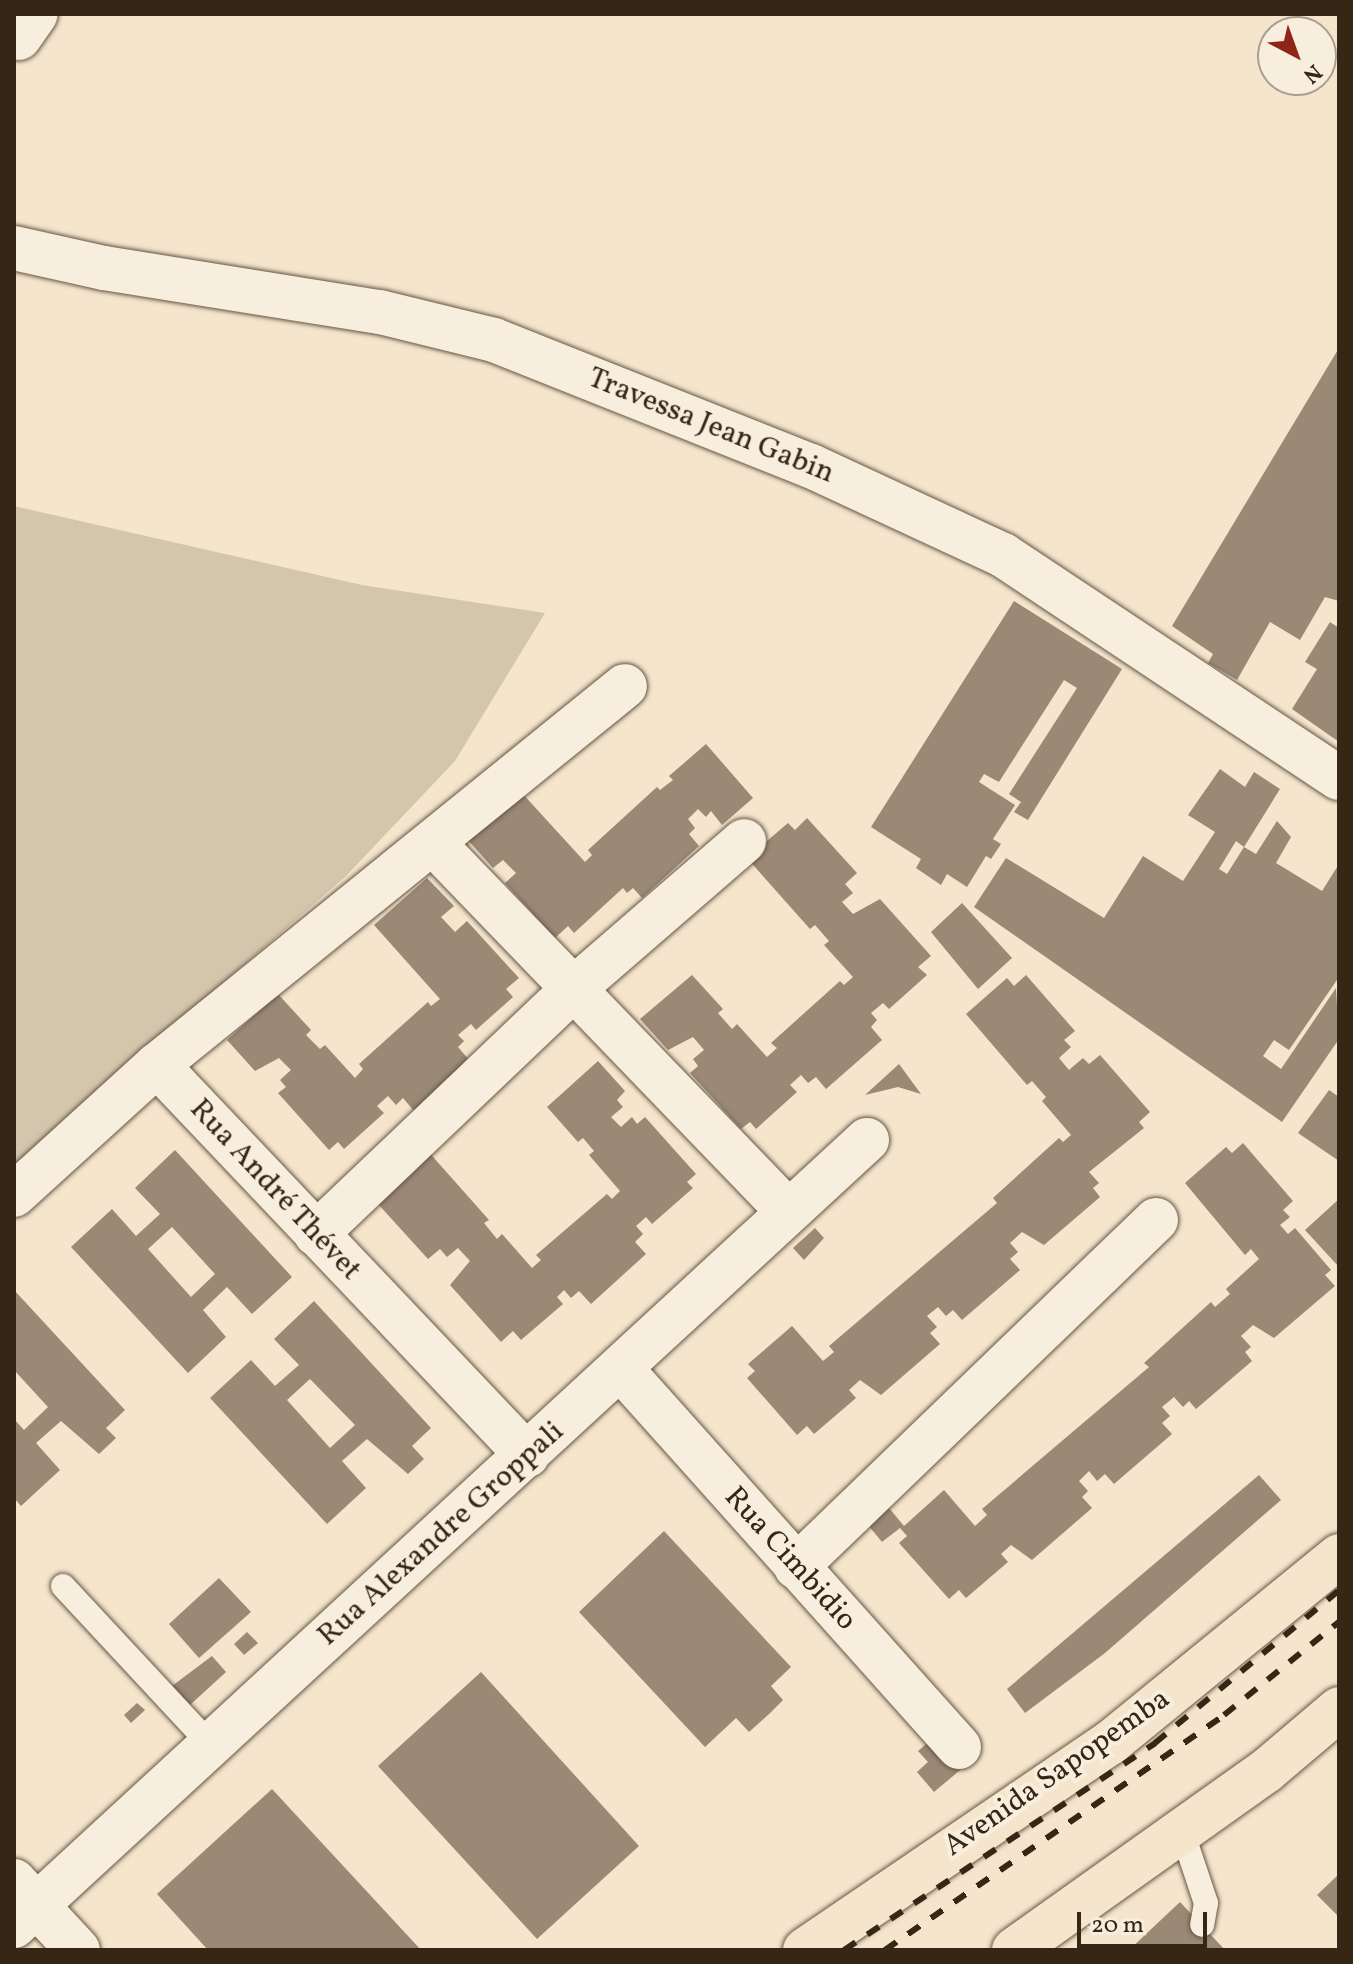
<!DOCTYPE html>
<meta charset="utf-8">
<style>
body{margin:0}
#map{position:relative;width:1353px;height:1964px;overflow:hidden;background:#f4e5cc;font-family:Vollkorn,serif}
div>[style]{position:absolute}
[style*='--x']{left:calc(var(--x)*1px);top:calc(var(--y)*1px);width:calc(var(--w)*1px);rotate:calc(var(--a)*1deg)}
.green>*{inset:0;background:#d4c5ad}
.building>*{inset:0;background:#998975}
.roads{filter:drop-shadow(0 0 2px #665644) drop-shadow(0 0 2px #665644)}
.service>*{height:24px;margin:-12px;padding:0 12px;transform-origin:12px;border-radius:12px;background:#f8eede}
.minor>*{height:44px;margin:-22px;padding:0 22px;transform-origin:22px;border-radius:22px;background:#f8eede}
.primary>*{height:44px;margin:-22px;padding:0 22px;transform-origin:22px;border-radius:22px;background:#f4e5cc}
.rail>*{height:6px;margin-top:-3px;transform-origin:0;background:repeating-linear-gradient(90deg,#362616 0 14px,transparent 0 28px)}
span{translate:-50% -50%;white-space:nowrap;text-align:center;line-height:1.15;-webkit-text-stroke:8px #f8eede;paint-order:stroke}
.street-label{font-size:30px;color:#362616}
.frame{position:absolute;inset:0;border:16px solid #362616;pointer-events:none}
.north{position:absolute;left:1257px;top:16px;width:80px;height:80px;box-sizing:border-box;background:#f8eede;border:2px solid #aa9e8e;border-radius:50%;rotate:139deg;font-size:22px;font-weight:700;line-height:32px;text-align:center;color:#362616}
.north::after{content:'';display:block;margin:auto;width:28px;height:36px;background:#8f2418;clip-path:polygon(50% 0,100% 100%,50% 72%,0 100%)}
.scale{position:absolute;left:1077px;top:1912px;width:130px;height:36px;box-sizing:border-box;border:4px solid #362616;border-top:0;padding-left:10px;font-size:24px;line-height:28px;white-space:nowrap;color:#362616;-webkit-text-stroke:6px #f8eede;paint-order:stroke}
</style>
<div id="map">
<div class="green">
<i style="clip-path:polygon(14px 506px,362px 585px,545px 613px,455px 761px,346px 876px,14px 1165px)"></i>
</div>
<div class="building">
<i style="clip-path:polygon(1339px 348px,1339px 601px,1325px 597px,1300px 640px,1270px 622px,1237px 680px,1208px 663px,1213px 654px,1172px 626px)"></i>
<i style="clip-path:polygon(1014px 601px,1122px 669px,1028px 820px,1014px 812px,1021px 802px,1009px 794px,1077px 688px,1064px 680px,999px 782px,984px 774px,979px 782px,1015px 805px,993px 839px,1001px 844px,991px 859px,986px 856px,967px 887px,947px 874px,941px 885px,916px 868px,921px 859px,871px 827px)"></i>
<i style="clip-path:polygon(1330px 622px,1339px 628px,1339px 742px,1292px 709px,1317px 669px,1305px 662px)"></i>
<i style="clip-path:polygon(706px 744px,753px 798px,722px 825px,711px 811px,706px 817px,698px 809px,688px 819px,695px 828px,689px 834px,699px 846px,642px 898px,633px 888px,627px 893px,623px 888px,574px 933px,568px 926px,555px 938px,505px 883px,516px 873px,503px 860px,493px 868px,467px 839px,521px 792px,585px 862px,592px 855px,588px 850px,657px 787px,660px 790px,673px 780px,669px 776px)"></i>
<i style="clip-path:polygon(1220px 769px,1245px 787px,1254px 772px,1280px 789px,1244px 847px,1236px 841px,1219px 869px,1227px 874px,1244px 847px,1256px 854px,1277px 821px,1291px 837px,1276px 863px,1322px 891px,1339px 864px,1339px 977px,1289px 1050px,1274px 1040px,1263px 1056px,1281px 1069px,1336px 988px,1339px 1039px,1282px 1122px,974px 907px,1006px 858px,1104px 918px,1143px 856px,1183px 881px,1215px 832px,1188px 815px)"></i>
<i style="clip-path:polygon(807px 818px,857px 873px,845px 884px,853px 893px,842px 902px,853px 914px,880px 899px,931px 956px,918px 967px,927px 975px,889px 1009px,883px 1003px,871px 1013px,877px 1020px,871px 1027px,882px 1040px,826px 1089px,816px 1077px,808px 1083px,801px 1075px,790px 1085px,797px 1092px,756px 1129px,750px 1122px,741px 1129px,690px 1073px,698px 1066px,693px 1059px,704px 1050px,693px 1037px,668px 1050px,640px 1019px,692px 975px,723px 1009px,718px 1013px,732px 1029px,737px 1024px,767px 1057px,777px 1048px,771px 1043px,840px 981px,844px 985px,853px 977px,824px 945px,829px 941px,815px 925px,810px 929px,747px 858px,788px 823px,795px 830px)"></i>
<i style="clip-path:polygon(427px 878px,454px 906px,441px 917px,455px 932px,467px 921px,519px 978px,506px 989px,513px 997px,476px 1030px,471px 1024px,458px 1035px,464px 1041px,458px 1047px,470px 1061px,414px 1111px,403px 1098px,396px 1105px,388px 1096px,377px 1106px,384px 1113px,344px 1149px,338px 1142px,329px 1150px,278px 1093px,286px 1087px,280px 1080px,291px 1070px,279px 1058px,255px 1071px,227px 1040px,278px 994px,311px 1030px,306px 1035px,320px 1049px,325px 1045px,355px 1078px,363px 1069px,359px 1064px,428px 1002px,431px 1006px,440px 999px,374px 925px)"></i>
<i style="clip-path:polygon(962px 903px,1012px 958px,978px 989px,931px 932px)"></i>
<i style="clip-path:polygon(1026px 975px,1075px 1031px,1064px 1040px,1071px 1047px,1059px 1058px,1069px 1070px,1083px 1058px,1089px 1064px,1100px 1055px,1150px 1112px,1139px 1122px,1144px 1128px,1089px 1172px,1099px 1183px,1093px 1188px,1100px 1197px,1044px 1245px,1022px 1232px,1010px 1243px,1018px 1252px,1010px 1259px,1020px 1270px,962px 1320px,953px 1310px,946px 1316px,938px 1307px,927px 1316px,937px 1327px,930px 1333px,940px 1344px,881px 1395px,860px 1380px,849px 1390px,856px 1398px,814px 1434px,807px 1426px,797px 1435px,747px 1378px,755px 1371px,748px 1364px,792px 1326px,823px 1361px,834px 1352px,829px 1346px,997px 1203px,993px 1198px,1059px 1138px,1063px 1142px,1071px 1135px,1042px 1101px,1046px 1097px,1032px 1081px,1027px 1085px,966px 1014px,1007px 978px,1014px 986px)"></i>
<i style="clip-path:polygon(598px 1061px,625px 1091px,617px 1100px,623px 1107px,611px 1117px,621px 1127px,632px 1117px,637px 1124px,645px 1117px,696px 1174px,687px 1182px,693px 1188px,652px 1224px,646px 1217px,636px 1226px,643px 1234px,635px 1242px,646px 1254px,591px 1304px,579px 1291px,571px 1298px,564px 1290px,557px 1297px,563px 1304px,521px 1340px,513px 1331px,501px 1342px,450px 1285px,470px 1261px,458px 1248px,447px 1257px,440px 1249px,428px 1259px,378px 1204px,426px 1149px,489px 1220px,484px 1223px,497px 1239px,502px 1234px,532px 1268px,541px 1260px,536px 1255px,607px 1194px,612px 1199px,620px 1191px,589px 1155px,594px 1151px,583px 1138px,578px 1142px,547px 1107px)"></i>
<i style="clip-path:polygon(899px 1064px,921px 1094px,898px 1087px,865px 1095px)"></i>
<i style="clip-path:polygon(1329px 1090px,1339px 1097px,1339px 1161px,1298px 1133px)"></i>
<i style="clip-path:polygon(1243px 1143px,1293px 1201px,1283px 1210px,1290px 1217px,1280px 1225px,1288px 1234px,1295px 1228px,1331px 1270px,1325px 1275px,1335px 1286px,1274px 1338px,1253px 1325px,1241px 1336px,1251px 1347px,1245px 1352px,1252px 1361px,1196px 1409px,1189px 1401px,1183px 1407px,1174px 1397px,1162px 1407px,1170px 1416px,1162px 1423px,1172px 1434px,1114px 1484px,1105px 1474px,1097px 1481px,1089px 1471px,1079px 1481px,1088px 1491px,1082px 1497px,1092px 1508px,1032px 1560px,1011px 1545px,1001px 1554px,1008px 1562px,966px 1598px,959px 1590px,949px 1599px,899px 1543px,907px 1536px,900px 1528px,882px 1542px,868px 1525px,889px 1508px,904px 1526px,944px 1490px,975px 1526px,987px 1515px,982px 1509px,1149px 1367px,1144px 1363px,1211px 1302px,1215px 1307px,1230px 1294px,1226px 1289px,1259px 1259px,1251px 1249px,1245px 1255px,1185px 1183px,1226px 1147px,1232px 1153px)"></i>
<i style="clip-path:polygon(evenodd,175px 1150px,292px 1277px,252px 1314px,227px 1287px,203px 1310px,226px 1337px,188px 1373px,71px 1247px,112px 1209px,136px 1236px,160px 1214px,135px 1188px,175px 1150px,172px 1227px,215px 1274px,191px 1297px,148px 1249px,172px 1227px)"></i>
<i style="clip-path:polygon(1339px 1199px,1339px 1267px,1305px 1230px)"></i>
<i style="clip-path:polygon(815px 1228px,824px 1238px,804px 1260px,793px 1248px)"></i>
<i style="clip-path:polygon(14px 1290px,125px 1410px,106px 1428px,116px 1438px,99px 1454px,61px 1421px,36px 1443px,60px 1470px,21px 1506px,14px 1498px,14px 1419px,24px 1430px,48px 1407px,14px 1370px)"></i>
<i style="clip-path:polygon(evenodd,314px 1301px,431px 1428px,412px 1446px,424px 1459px,408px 1474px,367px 1439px,342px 1461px,366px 1488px,327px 1524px,210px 1398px,251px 1360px,275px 1386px,299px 1365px,274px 1339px,314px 1301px,310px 1379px,355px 1425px,330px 1448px,287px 1400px,310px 1379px)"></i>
<i style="clip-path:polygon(1259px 1475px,1281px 1500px,1105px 1653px,1025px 1713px,1007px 1689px)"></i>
<i style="clip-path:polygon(664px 1531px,791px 1667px,771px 1686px,783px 1700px,768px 1715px,749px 1732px,736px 1718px,705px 1747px,579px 1612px)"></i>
<i style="clip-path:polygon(219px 1578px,251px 1612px,199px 1658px,169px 1624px)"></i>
<i style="clip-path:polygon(247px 1632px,258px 1643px,244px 1655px,234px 1644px)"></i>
<i style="clip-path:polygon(212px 1656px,226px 1672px,190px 1705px,172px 1686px)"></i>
<i style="clip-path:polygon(481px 1672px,639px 1846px,537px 1939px,378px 1766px)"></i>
<i style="clip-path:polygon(137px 1703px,145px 1710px,131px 1723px,124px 1715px)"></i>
<i style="clip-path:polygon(933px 1738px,965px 1766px,934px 1792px,917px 1772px,928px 1762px,918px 1751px)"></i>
<i style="clip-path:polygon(272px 1789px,421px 1950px,208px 1950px,157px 1894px)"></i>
<i style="clip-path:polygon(1339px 1874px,1339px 1917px,1317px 1895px)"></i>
<i style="clip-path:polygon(1180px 1902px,1225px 1950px,1129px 1950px)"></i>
</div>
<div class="roads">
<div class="service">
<i style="--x:63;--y:1586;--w:217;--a:47.1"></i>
<i style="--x:1182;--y:1831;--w:76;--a:71.6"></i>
<i style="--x:1206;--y:1903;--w:22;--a:100"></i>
</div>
<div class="minor">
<i style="--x:19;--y:38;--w:29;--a:-55"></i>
<i style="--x:14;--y:248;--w:92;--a:12.5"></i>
<i style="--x:104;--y:268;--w:279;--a:9.1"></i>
<i style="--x:380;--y:312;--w:117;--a:13.8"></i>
<i style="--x:494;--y:340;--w:341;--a:21.7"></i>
<i style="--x:811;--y:466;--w:212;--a:24.9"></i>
<i style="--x:1003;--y:555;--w:403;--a:33.6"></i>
<i style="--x:433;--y:843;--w:508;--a:46.04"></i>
<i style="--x:157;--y:1065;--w:602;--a:-39"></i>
<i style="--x:14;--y:1195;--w:193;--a:-42.3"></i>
<i style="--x:157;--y:1065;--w:538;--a:46.51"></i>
<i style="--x:316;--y:1234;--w:352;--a:-43.6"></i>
<i style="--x:571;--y:991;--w:229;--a:-40.9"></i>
<i style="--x:621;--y:1369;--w:507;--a:48.2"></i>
<i style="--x:796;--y:1567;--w:500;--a:-43.95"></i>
<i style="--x:14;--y:1881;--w:94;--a:47.2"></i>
<i style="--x:14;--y:1926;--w:1160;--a:-42.66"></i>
</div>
<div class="primary">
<i style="--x:805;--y:1950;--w:369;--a:-34.2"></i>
<i style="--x:1110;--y:1743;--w:296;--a:-39.2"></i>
<i style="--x:1014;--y:1950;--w:309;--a:-35.4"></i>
<i style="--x:1266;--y:1771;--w:96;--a:-40.3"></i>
</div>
</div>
<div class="rail">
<i style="--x:844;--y:1950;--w:374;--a:-33.6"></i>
<i style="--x:1155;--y:1743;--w:239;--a:-39.7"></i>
<i style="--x:885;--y:1950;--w:412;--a:-34.7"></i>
<i style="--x:1224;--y:1715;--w:148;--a:-39"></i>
</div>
<div class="street-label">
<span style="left:711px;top:426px;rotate:22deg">Travessa Jean Gabin</span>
<span style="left:275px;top:1190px;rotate:47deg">Rua André Thévet</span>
<span style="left:441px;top:1534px;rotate:-42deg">Rua Alexandre Groppali</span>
<span style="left:790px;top:1559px;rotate:48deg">Rua Cimbidio</span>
<span style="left:1057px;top:1773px;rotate:-35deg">Avenida Sapopemba</span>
</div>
<div class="frame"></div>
<div class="north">N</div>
<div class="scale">20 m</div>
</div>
